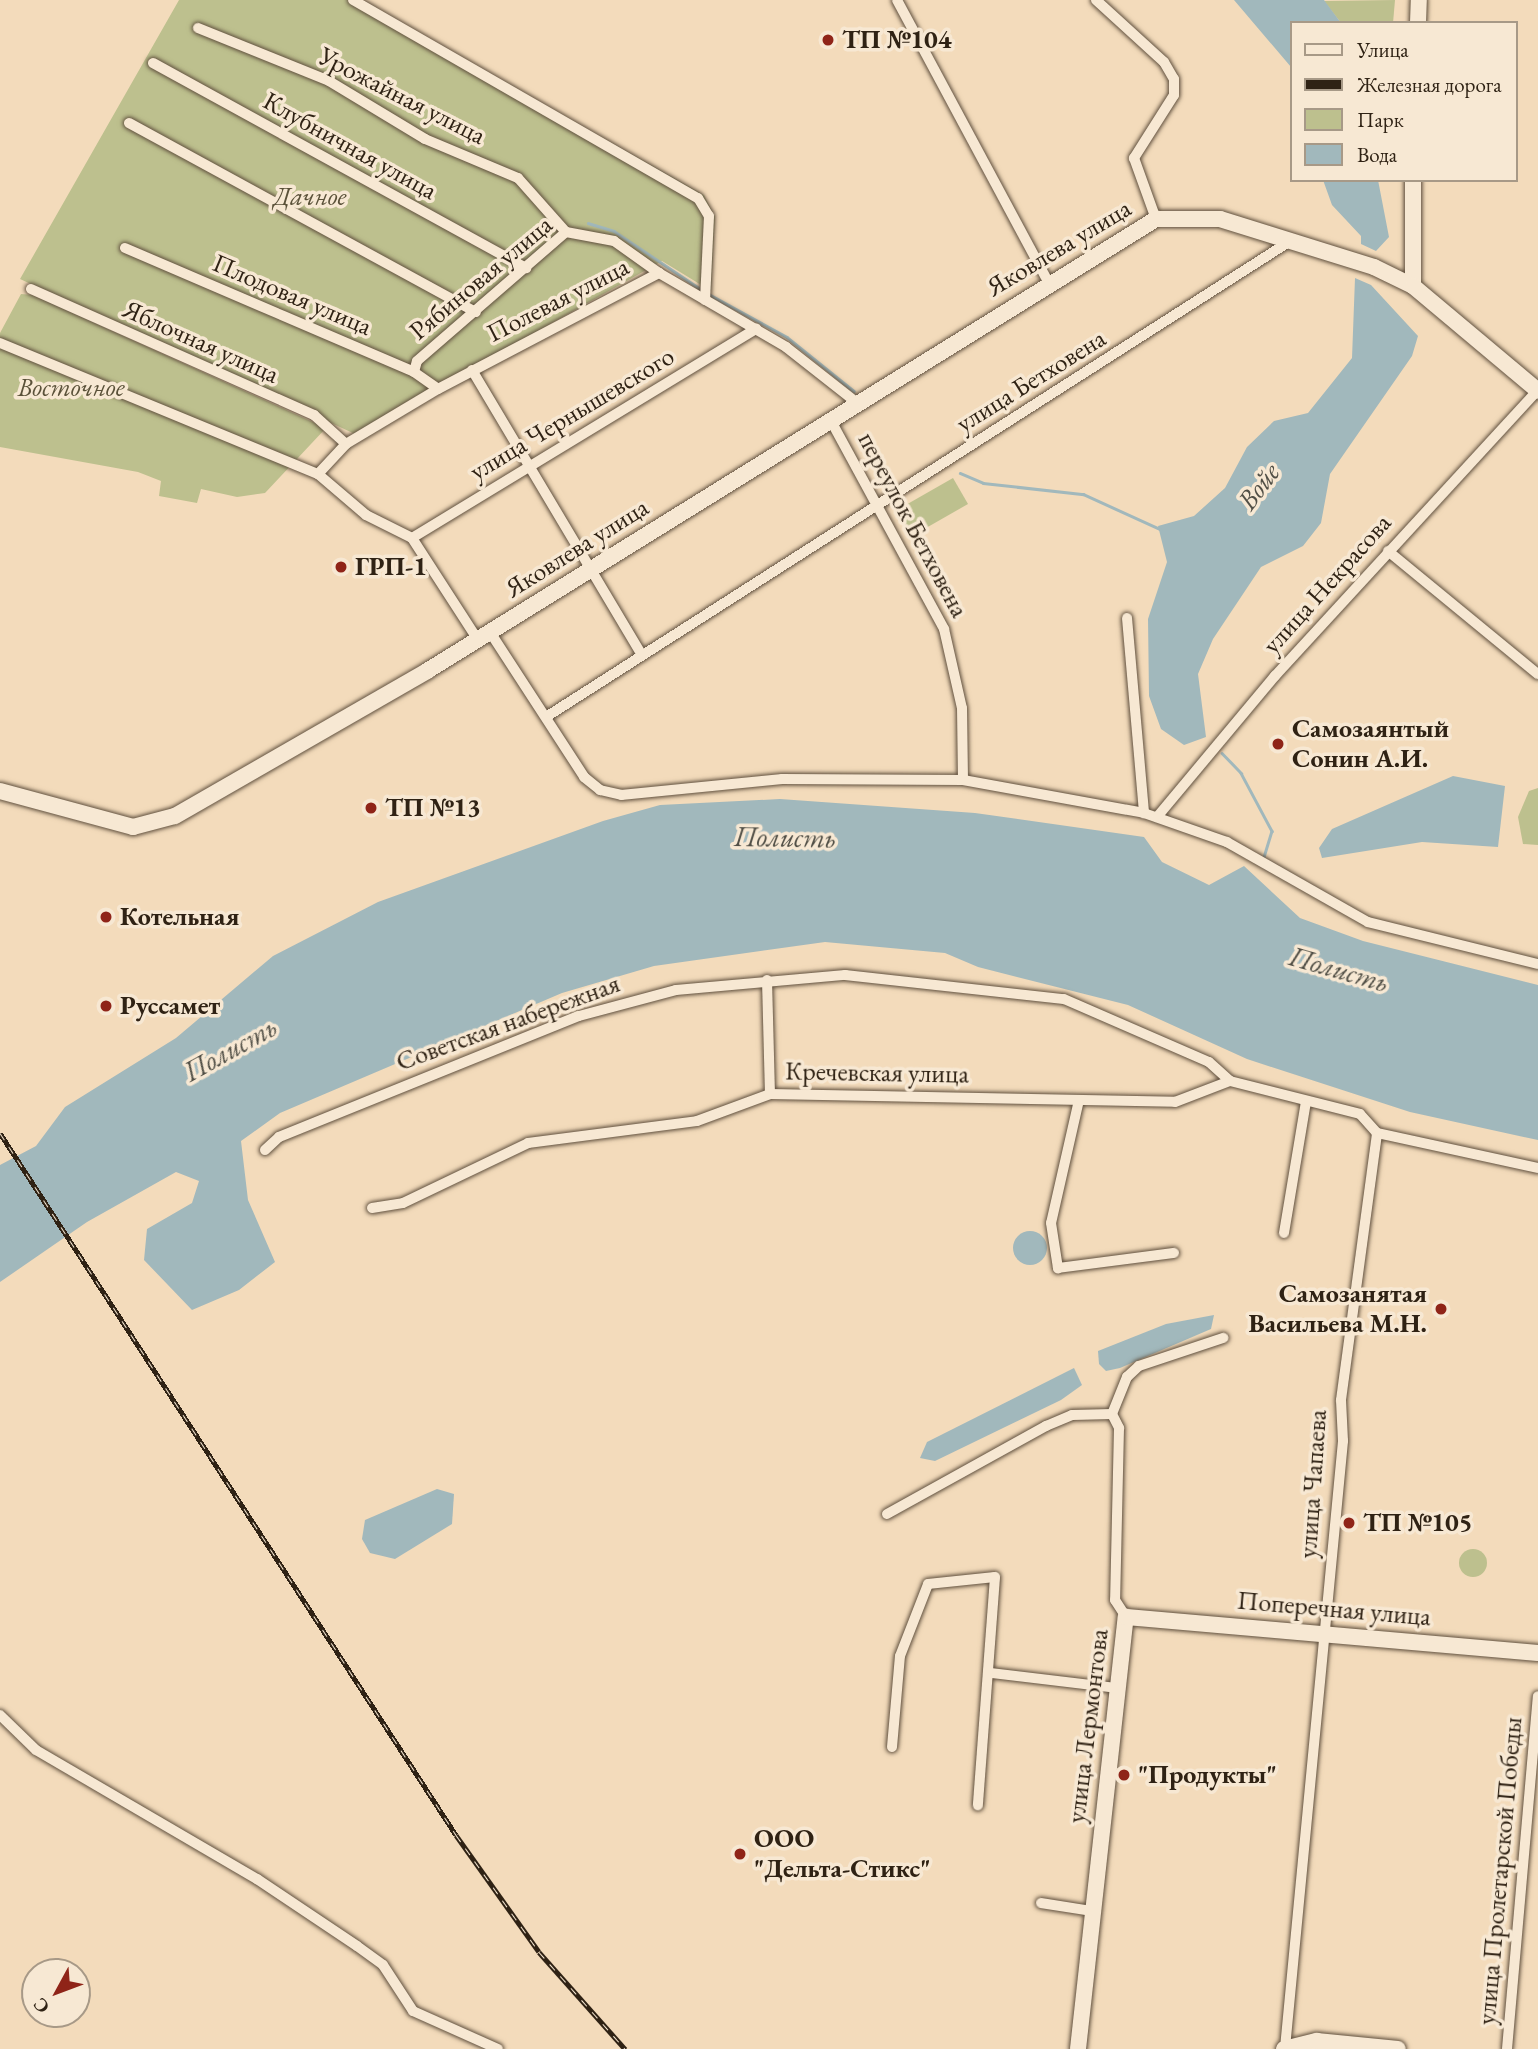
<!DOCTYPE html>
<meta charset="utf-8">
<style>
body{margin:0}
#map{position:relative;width:1538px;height:2049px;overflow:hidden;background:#f3dbbb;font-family:"EB Garamond",serif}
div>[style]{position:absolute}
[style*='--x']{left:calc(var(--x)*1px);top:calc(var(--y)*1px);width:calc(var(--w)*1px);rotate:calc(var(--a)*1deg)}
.green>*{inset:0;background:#bdc08e}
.round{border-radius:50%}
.water>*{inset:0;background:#a1b8bc}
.stream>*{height:2.5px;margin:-1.25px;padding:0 1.25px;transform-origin:1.25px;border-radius:1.25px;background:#a1b8bc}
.roads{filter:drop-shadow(0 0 2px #60503e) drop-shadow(0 0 2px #60503e)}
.street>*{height:10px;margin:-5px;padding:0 5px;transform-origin:5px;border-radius:5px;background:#f7e8d3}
.secondary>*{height:16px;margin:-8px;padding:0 8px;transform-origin:8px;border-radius:8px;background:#f7e8d3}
.rail>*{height:5px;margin-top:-2.5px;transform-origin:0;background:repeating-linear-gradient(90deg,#f7e8d3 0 8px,#2f2214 0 16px);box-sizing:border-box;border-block:2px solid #2f2214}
.dots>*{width:19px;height:19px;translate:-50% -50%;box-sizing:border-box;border:4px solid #f7e8d3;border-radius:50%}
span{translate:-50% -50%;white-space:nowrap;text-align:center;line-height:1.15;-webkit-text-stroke:7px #f7e8d3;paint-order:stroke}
.poi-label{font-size:26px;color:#2f2214;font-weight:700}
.left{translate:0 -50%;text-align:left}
.right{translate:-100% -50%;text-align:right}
.street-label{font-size:26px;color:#2f2214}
.park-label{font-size:26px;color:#5a5139;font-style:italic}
.water-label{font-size:28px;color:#514f46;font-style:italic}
.legend{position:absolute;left:1290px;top:21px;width:228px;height:161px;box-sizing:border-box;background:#f7e8d3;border:2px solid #a79987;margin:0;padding:9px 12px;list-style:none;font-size:21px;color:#2f2214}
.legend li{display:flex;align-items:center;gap:14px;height:35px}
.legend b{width:35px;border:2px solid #a79987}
.north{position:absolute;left:21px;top:1958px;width:70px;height:70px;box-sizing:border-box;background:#f7e8d3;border:2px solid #a79987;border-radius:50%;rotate:229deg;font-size:19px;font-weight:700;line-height:28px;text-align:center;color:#2f2214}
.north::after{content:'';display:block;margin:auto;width:24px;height:32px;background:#8f2418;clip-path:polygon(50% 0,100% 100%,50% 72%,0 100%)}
</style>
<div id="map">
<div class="green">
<i style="clip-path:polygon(179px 0,360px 0,704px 195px,715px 217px,711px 291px,662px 261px,355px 434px,20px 279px)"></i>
<i style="clip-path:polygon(1395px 0,1393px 23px,1341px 23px,1324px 1px)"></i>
<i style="clip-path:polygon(21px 294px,33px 295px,326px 428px,265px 493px,237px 497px,201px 489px,197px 503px,159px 496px,161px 481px,138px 472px,0 447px,0 333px)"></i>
<i style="clip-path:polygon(953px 478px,968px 504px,912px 536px,897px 510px)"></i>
<i style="clip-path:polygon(1538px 788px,1538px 845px,1523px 844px,1518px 817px,1529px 791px)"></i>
<i class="round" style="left:1459px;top:1549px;width:28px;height:28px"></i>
</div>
<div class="water">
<i style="clip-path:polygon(1234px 0,1324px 0,1341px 23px,1291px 23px,1291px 67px)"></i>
<i style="clip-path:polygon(1323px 180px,1378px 180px,1389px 237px,1376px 251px,1361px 244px,1361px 236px,1332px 205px)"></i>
<i style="clip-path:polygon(1355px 278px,1371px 285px,1418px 336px,1412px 356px,1330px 474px,1321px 523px,1303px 546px,1261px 567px,1213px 639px,1198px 674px,1206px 737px,1184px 745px,1161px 729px,1149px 696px,1148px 619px,1167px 562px,1158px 526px,1194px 516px,1225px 488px,1247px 447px,1274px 421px,1308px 413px,1352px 358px)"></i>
<i style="clip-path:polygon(1453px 776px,1505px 786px,1498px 847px,1422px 842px,1322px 858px,1319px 848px,1332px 829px)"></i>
<i style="clip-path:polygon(780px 799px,975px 813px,1144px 837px,1162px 862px,1209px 885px,1244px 866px,1300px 918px,1363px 941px,1538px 985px,1538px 1140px,1410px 1112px,1247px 1059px,1128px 1005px,978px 967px,945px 953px,825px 942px,654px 966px,562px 993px,280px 1113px,241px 1141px,248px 1200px,275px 1262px,239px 1290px,192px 1310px,144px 1260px,147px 1229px,192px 1203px,199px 1181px,176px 1172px,87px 1222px,0 1282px,0 1165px,36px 1146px,65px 1107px,176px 1038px,273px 956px,378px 902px,603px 821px,660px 805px)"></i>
<i class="round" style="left:1013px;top:1231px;width:34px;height:34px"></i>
<i style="clip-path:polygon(1214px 1315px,1211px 1329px,1120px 1368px,1106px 1371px,1099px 1364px,1098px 1351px,1166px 1324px)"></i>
<i style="clip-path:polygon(1074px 1368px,1082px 1385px,1061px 1400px,935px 1461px,920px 1458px,927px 1442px)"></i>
<i style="clip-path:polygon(437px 1489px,454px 1494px,452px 1524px,395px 1559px,370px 1553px,362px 1539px,365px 1520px)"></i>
</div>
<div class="stream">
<i style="--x:588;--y:223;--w:27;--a:17"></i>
<i style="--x:614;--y:231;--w:106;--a:33.8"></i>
<i style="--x:707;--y:293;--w:91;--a:28.8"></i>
<i style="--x:787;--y:337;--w:86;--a:38.9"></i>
<i style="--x:960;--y:473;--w:25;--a:23"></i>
<i style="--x:983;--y:483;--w:101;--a:6.3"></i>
<i style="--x:1083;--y:494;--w:85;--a:24.4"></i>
<i style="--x:1222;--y:753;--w:28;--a:46"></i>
<i style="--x:1241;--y:773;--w:66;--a:61.9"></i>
<i style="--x:1272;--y:831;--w:27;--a:107"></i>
</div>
<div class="roads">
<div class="street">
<i style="--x:353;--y:0;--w:398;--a:29.9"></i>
<i style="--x:698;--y:198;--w:21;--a:59"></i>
<i style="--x:709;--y:216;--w:84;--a:92.7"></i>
<i style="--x:897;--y:0;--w:320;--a:61.8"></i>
<i style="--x:1096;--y:0;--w:92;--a:42.4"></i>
<i style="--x:1164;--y:62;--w:20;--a:60"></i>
<i style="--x:1174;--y:79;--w:16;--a:90"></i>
<i style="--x:1174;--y:95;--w:75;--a:122.4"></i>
<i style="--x:1134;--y:158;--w:65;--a:70.2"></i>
<i style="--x:198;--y:28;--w:141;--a:22"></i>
<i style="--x:329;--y:81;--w:112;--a:31.1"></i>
<i style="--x:425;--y:139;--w:101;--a:22.8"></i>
<i style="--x:518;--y:178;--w:72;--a:48.4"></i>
<i style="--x:153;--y:63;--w:426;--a:28.8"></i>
<i style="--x:129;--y:123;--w:395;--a:28.6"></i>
<i style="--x:125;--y:248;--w:314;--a:23.2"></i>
<i style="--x:414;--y:372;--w:29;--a:35"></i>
<i style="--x:31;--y:289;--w:310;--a:24"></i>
<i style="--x:314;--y:415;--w:43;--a:42.2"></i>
<i style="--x:0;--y:343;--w:344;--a:22.4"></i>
<i style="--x:318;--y:474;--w:63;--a:40.5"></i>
<i style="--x:366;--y:515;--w:51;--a:26.6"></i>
<i style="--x:412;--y:538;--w:121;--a:57.1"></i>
<i style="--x:472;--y:370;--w:330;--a:59.2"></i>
<i style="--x:414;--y:372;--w:11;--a:-75"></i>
<i style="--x:417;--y:361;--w:197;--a:-40.9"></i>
<i style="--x:566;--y:232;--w:49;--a:10.6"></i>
<i style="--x:614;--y:241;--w:55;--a:35.4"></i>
<i style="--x:830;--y:419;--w:239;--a:61.5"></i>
<i style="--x:944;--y:629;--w:81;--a:77.2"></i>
<i style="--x:962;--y:708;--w:72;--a:89.2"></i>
<i style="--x:318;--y:474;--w:41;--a:-47"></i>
<i style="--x:346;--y:444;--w:107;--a:-30.9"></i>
<i style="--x:438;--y:389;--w:250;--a:-27.7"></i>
<i style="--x:659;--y:273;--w:147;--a:30.2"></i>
<i style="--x:786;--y:347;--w:89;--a:38.2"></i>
<i style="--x:412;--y:538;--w:403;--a:-31.3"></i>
<i style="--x:1388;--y:551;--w:194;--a:39.4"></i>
<i style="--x:1127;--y:618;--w:196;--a:85"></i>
<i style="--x:490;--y:632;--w:173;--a:57"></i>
<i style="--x:584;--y:777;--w:21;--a:39"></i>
<i style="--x:600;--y:790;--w:22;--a:13"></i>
<i style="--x:621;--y:795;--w:162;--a:-5.7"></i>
<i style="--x:782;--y:779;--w:181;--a:0.3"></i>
<i style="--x:963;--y:780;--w:184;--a:10.3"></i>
<i style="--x:1144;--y:813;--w:88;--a:19.3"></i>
<i style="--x:1227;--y:842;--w:162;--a:29.6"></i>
<i style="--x:1368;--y:922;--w:175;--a:13.9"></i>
<i style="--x:546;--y:717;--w:885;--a:-32.6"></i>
<i style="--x:1157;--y:817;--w:184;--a:-50.1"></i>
<i style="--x:1275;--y:676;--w:389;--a:-47.4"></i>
<i style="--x:767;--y:980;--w:114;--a:88.5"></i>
<i style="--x:1079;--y:1100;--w:126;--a:102.8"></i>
<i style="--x:1051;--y:1223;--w:46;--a:81.2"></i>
<i style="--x:1058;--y:1268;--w:117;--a:-7.4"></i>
<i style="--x:265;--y:1150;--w:19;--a:-43"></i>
<i style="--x:279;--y:1137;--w:323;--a:-22"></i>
<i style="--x:579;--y:1016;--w:100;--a:-15"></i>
<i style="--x:676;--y:990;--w:170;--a:-5.1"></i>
<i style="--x:845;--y:975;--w:220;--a:6.3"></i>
<i style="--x:1064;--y:999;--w:158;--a:23.5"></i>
<i style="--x:1209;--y:1062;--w:28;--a:42"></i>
<i style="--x:1230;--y:1081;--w:134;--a:14.2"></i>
<i style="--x:1360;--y:1114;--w:25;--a:48"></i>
<i style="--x:1377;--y:1133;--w:165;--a:12.3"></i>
<i style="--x:372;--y:1208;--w:31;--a:-9"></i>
<i style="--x:403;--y:1203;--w:139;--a:-25.6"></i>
<i style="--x:528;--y:1143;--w:170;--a:-7.4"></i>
<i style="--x:697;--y:1121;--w:78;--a:-20.3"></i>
<i style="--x:770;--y:1094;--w:405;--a:1.1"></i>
<i style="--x:1175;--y:1102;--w:59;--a:-20.9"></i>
<i style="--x:1284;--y:1233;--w:133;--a:-80.5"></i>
<i style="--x:1112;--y:1414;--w:16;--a:63"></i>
<i style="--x:1119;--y:1428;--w:172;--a:91.3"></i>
<i style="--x:1115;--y:1600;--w:20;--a:57"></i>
<i style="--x:1112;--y:1414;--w:40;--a:-68"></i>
<i style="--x:1127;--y:1377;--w:16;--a:-43"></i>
<i style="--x:1139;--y:1366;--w:89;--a:-18.4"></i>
<i style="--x:887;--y:1514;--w:182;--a:-29"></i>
<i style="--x:1046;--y:1426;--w:28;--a:-23"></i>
<i style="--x:1072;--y:1415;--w:40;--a:-1.4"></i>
<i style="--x:991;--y:1673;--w:127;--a:6.8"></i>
<i style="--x:0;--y:1715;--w:50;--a:44.2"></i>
<i style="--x:36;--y:1750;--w:256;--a:30.3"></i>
<i style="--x:257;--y:1879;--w:120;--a:33.8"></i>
<i style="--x:357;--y:1946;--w:32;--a:36"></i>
<i style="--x:383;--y:1965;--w:55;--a:56.9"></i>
<i style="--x:413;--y:2011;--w:93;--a:24.1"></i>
<i style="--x:892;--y:1747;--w:91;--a:-85"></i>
<i style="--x:900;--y:1656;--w:77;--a:-68.7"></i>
<i style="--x:928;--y:1584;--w:67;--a:-6"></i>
<i style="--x:995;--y:1577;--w:229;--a:94.3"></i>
<i style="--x:1041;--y:1903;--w:52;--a:8.9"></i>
<i style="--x:1285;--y:2048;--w:610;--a:-84.54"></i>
<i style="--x:1343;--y:1441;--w:41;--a:-92.8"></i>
<i style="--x:1341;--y:1400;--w:269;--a:-82.3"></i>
<i style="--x:1507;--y:2049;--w:354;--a:-85"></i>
</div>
<div class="secondary">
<i style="--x:1418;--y:23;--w:23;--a:-88"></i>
<i style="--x:1413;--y:286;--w:106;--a:-90"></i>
<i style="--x:0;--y:791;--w:138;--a:15.1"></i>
<i style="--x:133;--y:827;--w:43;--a:-14.7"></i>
<i style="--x:175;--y:816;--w:291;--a:-29.9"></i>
<i style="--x:427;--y:671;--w:858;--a:-31.8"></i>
<i style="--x:1156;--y:219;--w:64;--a:0"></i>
<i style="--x:1220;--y:219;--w:161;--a:17.3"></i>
<i style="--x:1374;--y:267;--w:43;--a:26"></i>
<i style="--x:1413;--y:286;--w:163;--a:40"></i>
<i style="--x:1078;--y:2049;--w:435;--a:-83.7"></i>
<i style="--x:1126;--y:1617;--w:414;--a:5"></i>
<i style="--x:1284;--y:2049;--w:34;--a:-14"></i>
<i style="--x:1317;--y:2041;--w:81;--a:5.6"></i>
</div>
</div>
<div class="rail">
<i style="--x:0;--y:1133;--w:837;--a:56.99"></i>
<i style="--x:456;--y:1835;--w:143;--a:54.6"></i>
<i style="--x:539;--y:1952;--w:130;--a:48.4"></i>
</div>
<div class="dots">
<i style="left:828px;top:40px;background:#8f2418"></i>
<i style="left:341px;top:567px;background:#8f2418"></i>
<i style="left:1278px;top:744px;background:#8f2418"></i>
<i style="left:371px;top:808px;background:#8f2418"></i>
<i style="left:106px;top:917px;background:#8f2418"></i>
<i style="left:106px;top:1006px;background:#8f2418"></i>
<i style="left:1441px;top:1309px;background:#8f2418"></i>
<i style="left:1349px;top:1523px;background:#8f2418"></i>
<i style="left:1124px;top:1775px;background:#8f2418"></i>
<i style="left:740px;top:1854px;background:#8f2418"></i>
</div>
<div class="poi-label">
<span class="left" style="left:842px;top:40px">ТП №104</span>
<span class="left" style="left:355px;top:567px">ГРП-1</span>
<span class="left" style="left:1292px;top:744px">Самозаянтый<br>Сонин А.И.</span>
<span class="left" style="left:385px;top:808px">ТП №13</span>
<span class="left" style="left:120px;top:917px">Котельная</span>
<span class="left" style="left:120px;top:1006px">Руссамет</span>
<span class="right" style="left:1427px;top:1309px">Самозанятая<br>Васильева М.Н.</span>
<span class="left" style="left:1363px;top:1523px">ТП №105</span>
<span class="left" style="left:1138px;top:1775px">"Продукты"</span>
<span class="left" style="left:754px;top:1854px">ООО<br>"Дельта-Стикс"</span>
</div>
<div class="street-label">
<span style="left:402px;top:96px;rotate:27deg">Урожайная улица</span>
<span style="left:350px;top:146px;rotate:29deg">Клубничная улица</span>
<span style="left:1059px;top:248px;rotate:-31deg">Яковлева улица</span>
<span style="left:481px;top:278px;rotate:-40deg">Рябиновая улица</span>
<span style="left:292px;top:295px;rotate:23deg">Плодовая улица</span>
<span style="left:558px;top:300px;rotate:-27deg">Полевая улица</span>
<span style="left:201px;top:342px;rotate:24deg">Яблочная улица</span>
<span style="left:1031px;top:381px;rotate:-32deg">улица Бетховена</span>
<span style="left:572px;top:414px;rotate:-31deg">улица Чернышевского</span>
<span style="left:913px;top:525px;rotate:62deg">переулок Бетховена</span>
<span style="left:577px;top:548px;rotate:-32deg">Яковлева улица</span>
<span style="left:1327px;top:584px;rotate:-48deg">улица Некрасова</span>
<span style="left:508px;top:1023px;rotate:-20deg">Советская набережная</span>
<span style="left:877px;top:1073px;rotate:1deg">Кречевская улица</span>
<span style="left:1313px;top:1484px;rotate:-86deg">улица Чапаева</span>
<span style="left:1334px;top:1609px;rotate:5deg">Поперечная улица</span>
<span style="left:1088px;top:1726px;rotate:-83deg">улица Лермонтова</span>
<span style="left:1500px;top:1871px;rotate:-85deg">улица Пролетарской Победы</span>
</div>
<div class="park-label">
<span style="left:310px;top:197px">Дачное</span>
<span style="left:71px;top:388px">Восточное</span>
</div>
<div class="water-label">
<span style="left:1258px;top:486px;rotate:-53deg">Войе</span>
<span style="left:785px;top:837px;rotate:1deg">Полисть</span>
<span style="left:1339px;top:969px;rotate:16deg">Полисть</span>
<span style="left:230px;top:1049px;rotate:-29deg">Полисть</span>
</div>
<ul class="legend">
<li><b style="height:9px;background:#f7e8d3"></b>Улица</li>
<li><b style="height:9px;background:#2f2214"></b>Железная дорога</li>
<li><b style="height:19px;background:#bdc08e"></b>Парк</li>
<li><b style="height:19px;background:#a1b8bc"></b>Вода</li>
</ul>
<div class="north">С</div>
</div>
